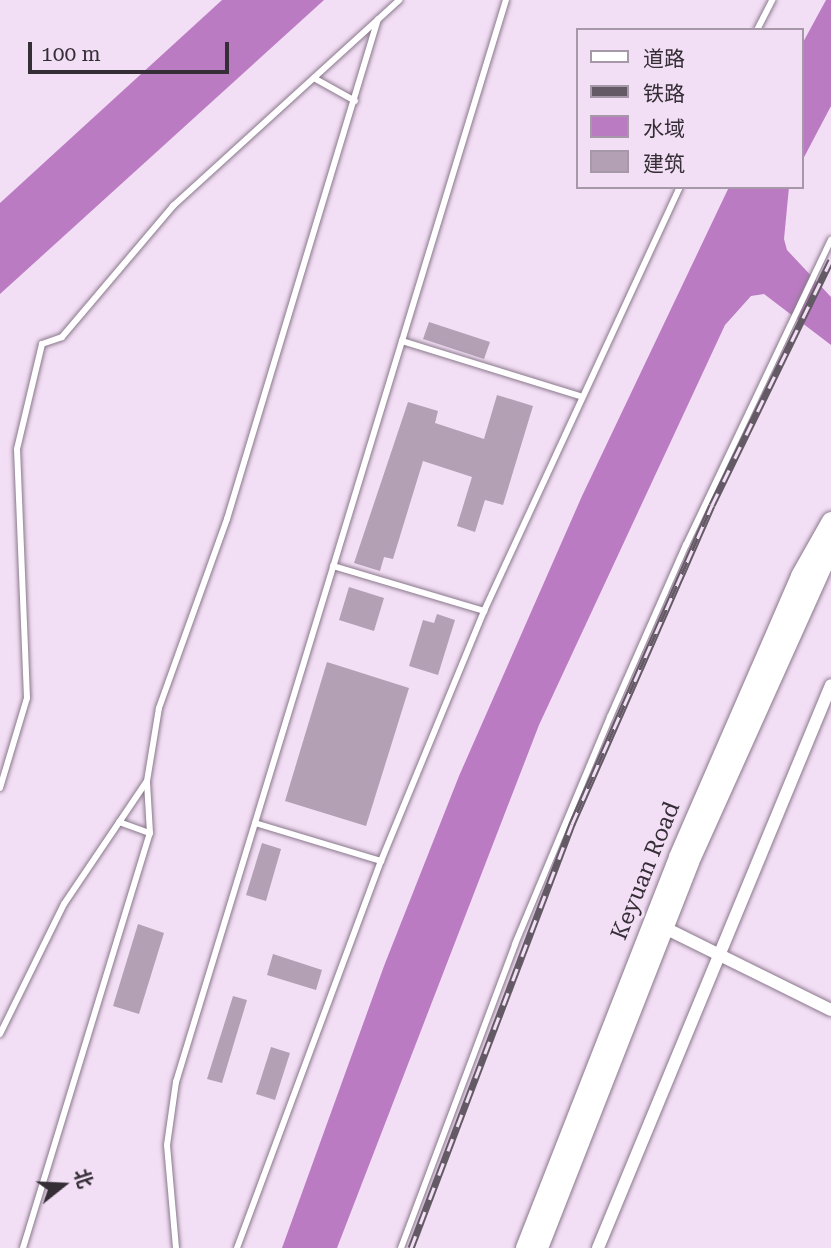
<!DOCTYPE html>
<meta charset="utf-8">
<style>
body{margin:0}
#map{position:relative;width:831px;height:1248px;overflow:hidden;background:#f3dff5;font-family:"Roboto Serif","Noto Sans SC",serif}
div>[style]{position:absolute}
[style*='--x']{left:calc(var(--x)*1px);top:calc(var(--y)*1px);width:calc(var(--w)*1px);rotate:calc(var(--a)*1deg)}
.water>*{inset:0;background:#ba7bc2}
.building>*{inset:0;background:#b3a0b5}
.roads{filter:drop-shadow(0 0 2px #8a788c) drop-shadow(0 0 2px #8a788c)}
.lane>*{height:6px;margin:-3px;padding:0 3px;transform-origin:3px;border-radius:3px;background:#fff}
.street>*{height:12px;margin:-6px;padding:0 6px;transform-origin:6px;border-radius:6px;background:#fff}
.secondary>*{height:18px;margin:-9px;padding:0 9px;transform-origin:9px;border-radius:9px;background:#fff}
.rail>*{height:7px;margin-top:-3.5px;transform-origin:0;background:repeating-linear-gradient(90deg,#f3dff5 0 13px,#645a65 0 26px);box-sizing:border-box;border-block:2px solid #645a65}
span{translate:-50% -50%;white-space:nowrap;text-align:center;line-height:1.15;-webkit-text-stroke:6px #f3dff5;paint-order:stroke}
.street-label{font-size:23px;color:#352e36}
.legend{position:absolute;left:576px;top:28px;width:228px;height:161px;box-sizing:border-box;background:#f3dff5;border:2px solid #a798a9;margin:0;padding:9px 12px;list-style:none;font-size:21px;color:#352e36}
.legend li{display:flex;align-items:center;gap:14px;height:35px}
.legend b{width:35px;border:2px solid #a798a9}
.north{position:absolute;left:28px;top:1150px;width:70px;height:70px;-webkit-text-stroke:5px #f3dff5;paint-order:stroke;rotate:72deg;font-size:19px;font-weight:700;line-height:28px;text-align:center;color:#352e36}
.north::after{content:'';display:block;margin:auto;width:24px;height:32px;background:#352e36;clip-path:polygon(50% 0,100% 100%,50% 72%,0 100%)}
.scale{position:absolute;left:28px;top:42px;width:201px;height:32px;box-sizing:border-box;border:4px solid #352e36;border-top:0;padding-left:9px;font-size:21px;line-height:24px;white-space:nowrap;color:#352e36;-webkit-text-stroke:5px #f3dff5;paint-order:stroke}
</style>
<div id="map">
<div class="water">
<i style="clip-path:polygon(222px 0,324px 0,0 294px,0 203px)"></i>
<i style="clip-path:polygon(826px 0,831px 0,831px 106px,801px 163px,801px 46px)"></i>
<i style="clip-path:polygon(729px 187px,789px 187px,784px 239px,787px 250px,831px 297px,831px 345px,764px 294px,751px 296px,725px 325px,539px 725px,337px 1248px,282px 1248px,384px 966px,459px 776px,582px 496px)"></i>
</div>
<div class="building">
<i style="clip-path:polygon(429px 322px,490px 342px,484px 359px,423px 339px)"></i>
<i style="clip-path:polygon(497px 395px,533px 406px,503px 505px,485px 500px,475px 532px,457px 526px,472px 477px,423px 461px,393px 559px,384px 557px,380px 571px,354px 563px,408px 402px,438px 411px,435px 423px,484px 439px)"></i>
<i style="clip-path:polygon(349px 587px,384px 598px,374px 631px,339px 620px)"></i>
<i style="clip-path:polygon(437px 614px,455px 620px,438px 675px,409px 666px,423px 620px,434px 623px)"></i>
<i style="clip-path:polygon(327px 662px,409px 688px,366px 826px,285px 801px)"></i>
<i style="clip-path:polygon(262px 843px,281px 849px,266px 901px,246px 895px)"></i>
<i style="clip-path:polygon(138px 924px,164px 933px,139px 1014px,113px 1006px)"></i>
<i style="clip-path:polygon(273px 954px,322px 970px,316px 990px,267px 975px)"></i>
<i style="clip-path:polygon(233px 996px,247px 1000px,222px 1083px,207px 1079px)"></i>
<i style="clip-path:polygon(271px 1047px,290px 1053px,275px 1100px,256px 1094px)"></i>
</div>
<div class="roads">
<div class="lane">
<i style="--x:757;--y:30;--w:34;--a:-63"></i>
<i style="--x:314;--y:78;--w:47;--a:29.3"></i>
<i style="--x:402;--y:341;--w:186;--a:17.2"></i>
<i style="--x:333;--y:566;--w:158;--a:16.6"></i>
<i style="--x:0;--y:788;--w:94;--a:-73.3"></i>
<i style="--x:27;--y:698;--w:249;--a:-92.3"></i>
<i style="--x:17;--y:449;--w:108;--a:-76.6"></i>
<i style="--x:42;--y:344;--w:21;--a:-19"></i>
<i style="--x:62;--y:337;--w:172;--a:-49.7"></i>
<i style="--x:173;--y:206;--w:306;--a:-42.3"></i>
<i style="--x:119;--y:822;--w:33;--a:20"></i>
<i style="--x:255;--y:823;--w:132;--a:16.8"></i>
<i style="--x:0;--y:1034;--w:145;--a:-63.8"></i>
<i style="--x:64;--y:904;--w:148;--a:-56"></i>
<i style="--x:147;--y:781;--w:74;--a:-80.7"></i>
<i style="--x:159;--y:708;--w:201;--a:-70.2"></i>
<i style="--x:227;--y:519;--w:522;--a:-73.2"></i>
<i style="--x:23;--y:1248;--w:434;--a:-73"></i>
<i style="--x:150;--y:833;--w:50;--a:-93.4"></i>
<i style="--x:176;--y:1248;--w:103;--a:-95"></i>
<i style="--x:167;--y:1145;--w:64;--a:-81.9"></i>
<i style="--x:176;--y:1082;--w:1131;--a:-73.04"></i>
<i style="--x:237;--y:1248;--w:413;--a:-69.6"></i>
<i style="--x:381;--y:861;--w:270;--a:-67.6"></i>
<i style="--x:484;--y:611;--w:467;--a:-65.2"></i>
<i style="--x:401;--y:1248;--w:325;--a:-69.4"></i>
<i style="--x:515;--y:944;--w:246;--a:-67.3"></i>
<i style="--x:610;--y:717;--w:188;--a:-66.2"></i>
<i style="--x:686;--y:545;--w:338;--a:-64.6"></i>
</div>
<div class="street">
<i style="--x:663;--y:927;--w:187;--a:26.3"></i>
<i style="--x:598;--y:1248;--w:609;--a:-67.52"></i>
</div>
<div class="secondary">
<i style="--x:525;--y:1248;--w:420;--a:-68.6"></i>
<i style="--x:678;--y:857;--w:306;--a:-66.5"></i>
<i style="--x:800;--y:576;--w:63;--a:-60.6"></i>
<i style="--x:539;--y:1248;--w:414;--a:-68.6"></i>
<i style="--x:690;--y:862;--w:344;--a:-65.8"></i>
</div>
</div>
<div class="rail">
<i style="--x:411;--y:1248;--w:454;--a:-69.2"></i>
<i style="--x:572;--y:824;--w:348;--a:-66.3"></i>
<i style="--x:712;--y:505;--w:272;--a:-64.1"></i>
</div>
<div class="street-label">
<span style="left:646px;top:871px;rotate:-68deg">Keyuan Road</span>
</div>
<ul class="legend">
<li><b style="height:9px;background:#fff"></b>道路</li>
<li><b style="height:9px;background:#645a65"></b>铁路</li>
<li><b style="height:19px;background:#ba7bc2"></b>水域</li>
<li><b style="height:19px;background:#b3a0b5"></b>建筑</li>
</ul>
<div class="north">北</div>
<div class="scale">100 m</div>
</div>
